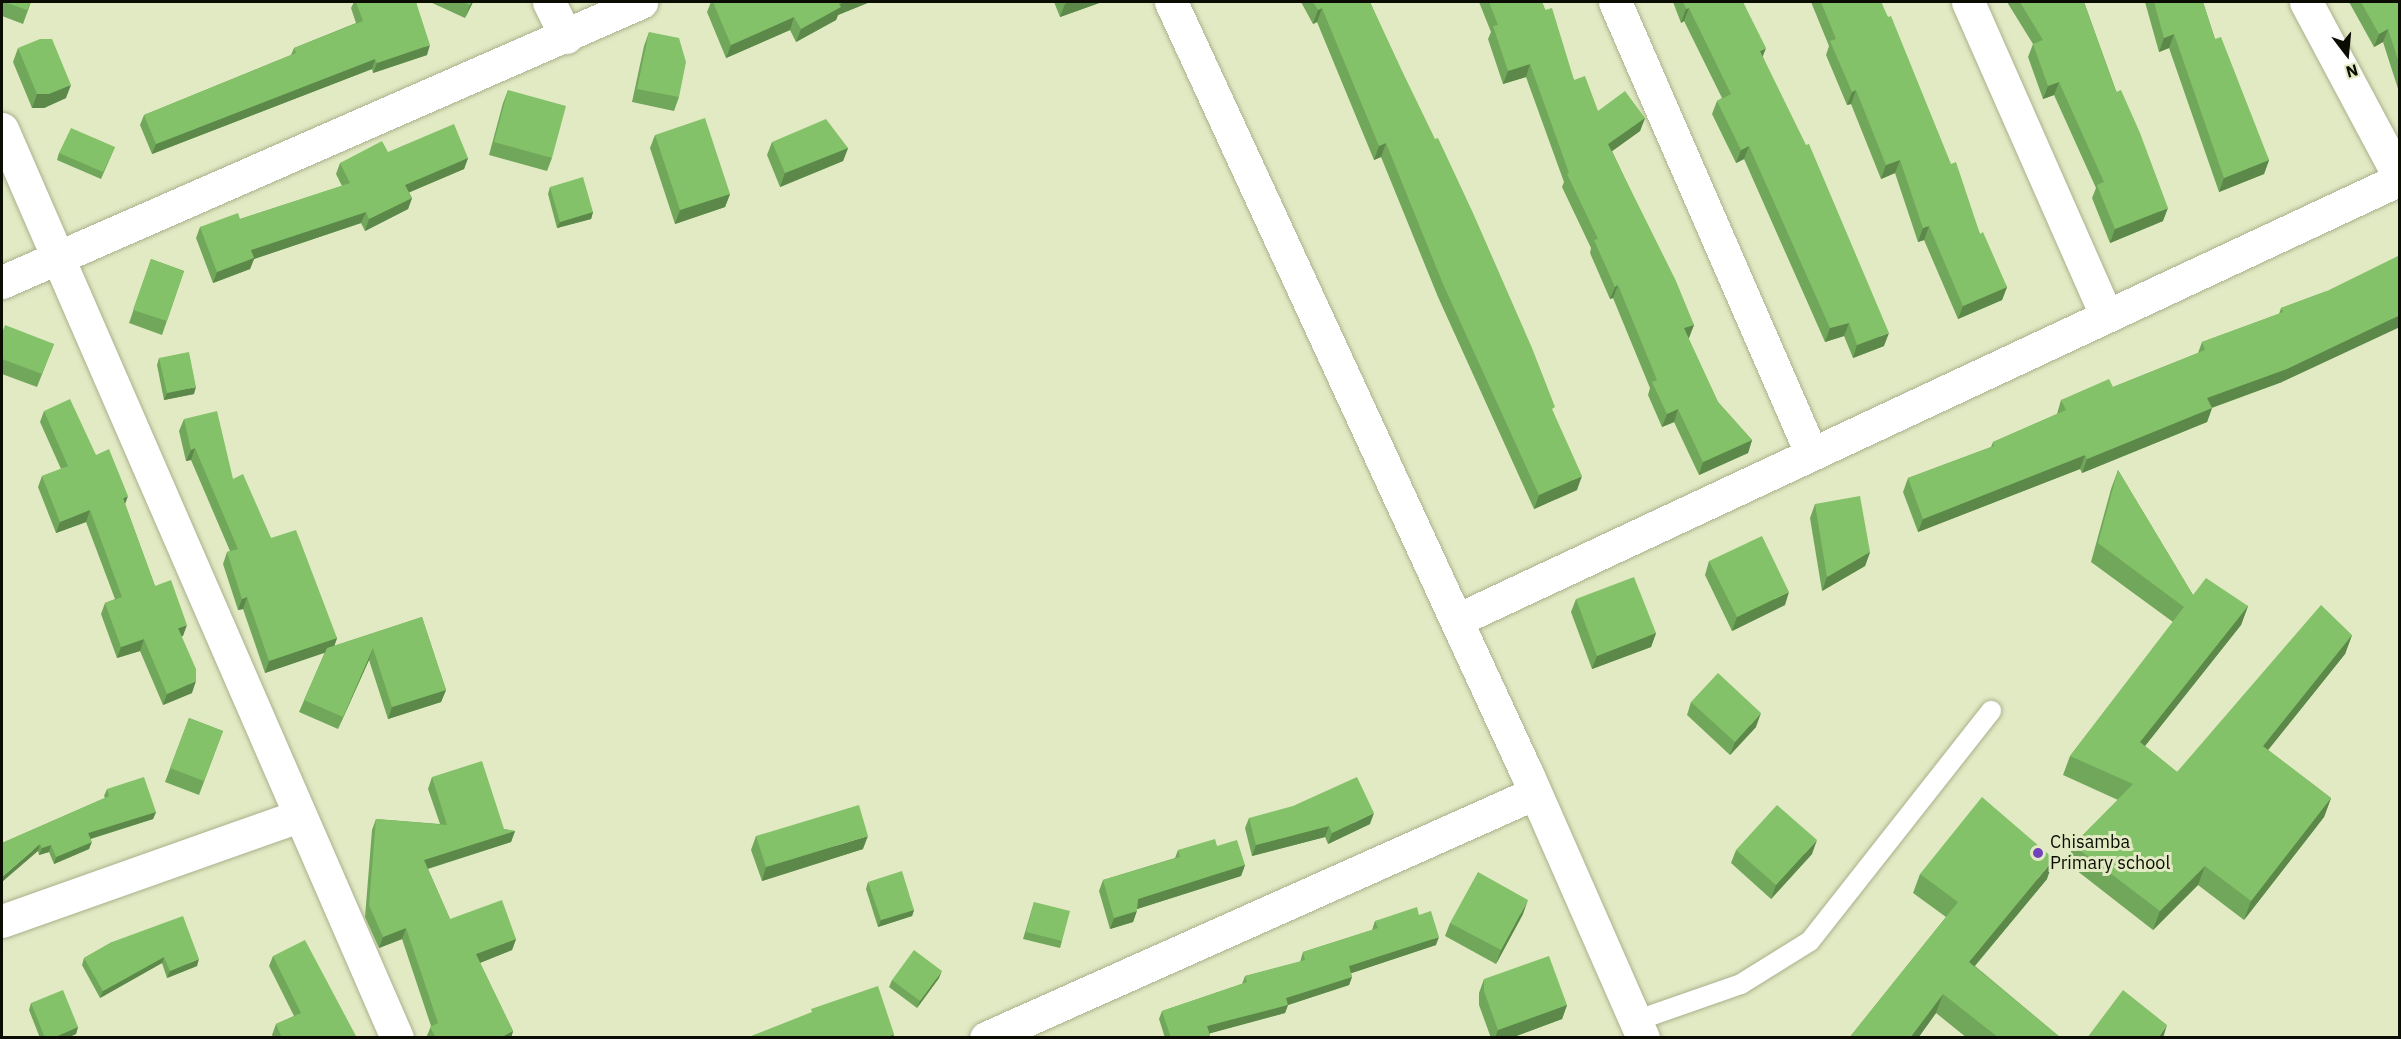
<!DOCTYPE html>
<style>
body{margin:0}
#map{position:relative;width:2401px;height:1039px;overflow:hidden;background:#e2eac4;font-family:"IBM Plex Sans",sans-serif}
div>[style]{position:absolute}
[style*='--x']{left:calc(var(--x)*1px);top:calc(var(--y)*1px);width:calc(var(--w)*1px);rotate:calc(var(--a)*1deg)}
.roads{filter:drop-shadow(0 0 2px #a9b18c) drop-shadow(0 0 2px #a9b18c)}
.lane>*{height:20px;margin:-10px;padding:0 10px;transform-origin:10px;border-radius:10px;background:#fff}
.street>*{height:33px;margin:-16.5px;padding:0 16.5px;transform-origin:16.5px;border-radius:16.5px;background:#fff}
.secondary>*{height:33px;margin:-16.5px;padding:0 16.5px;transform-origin:16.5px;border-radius:16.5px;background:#fff}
.wall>*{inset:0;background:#71a75a}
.shaded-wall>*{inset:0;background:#5c884a}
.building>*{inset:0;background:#83c269}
.dots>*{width:16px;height:16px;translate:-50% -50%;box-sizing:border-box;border:3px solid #e2eac4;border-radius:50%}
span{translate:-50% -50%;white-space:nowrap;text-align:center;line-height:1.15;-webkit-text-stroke:6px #e2eac4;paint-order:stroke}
.poi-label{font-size:18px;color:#0b0d02}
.left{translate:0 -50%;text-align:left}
.frame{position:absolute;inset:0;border:3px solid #0b0d02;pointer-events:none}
.north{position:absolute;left:2317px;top:24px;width:60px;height:60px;-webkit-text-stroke:4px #e2eac4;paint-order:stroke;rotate:164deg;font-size:16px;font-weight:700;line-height:24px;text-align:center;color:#0b0d02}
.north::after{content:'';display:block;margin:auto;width:21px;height:27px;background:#0b0d02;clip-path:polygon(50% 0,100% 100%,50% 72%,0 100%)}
</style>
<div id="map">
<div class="roads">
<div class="lane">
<i style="--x:1635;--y:1021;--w:112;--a:-19.2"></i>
<i style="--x:1741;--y:984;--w:81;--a:-31.9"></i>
<i style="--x:1810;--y:941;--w:293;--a:-51.8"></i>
</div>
<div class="street">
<i style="--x:549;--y:2;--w:39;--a:64"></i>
<i style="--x:1615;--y:2;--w:492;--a:66.5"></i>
<i style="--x:1968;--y:2;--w:340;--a:66.2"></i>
<i style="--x:2306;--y:2;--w:200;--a:61.9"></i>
<i style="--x:2;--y:129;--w:991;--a:66.51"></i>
<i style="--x:2;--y:282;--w:698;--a:-23.66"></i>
<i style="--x:1457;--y:620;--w:1041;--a:-25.06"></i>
<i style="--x:2;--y:921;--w:314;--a:-19.5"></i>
<i style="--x:986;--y:1038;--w:601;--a:-24.05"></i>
</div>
<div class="secondary">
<i style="--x:1171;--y:2;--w:852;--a:65.24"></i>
<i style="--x:1528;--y:776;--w:286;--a:66.3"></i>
</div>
</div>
<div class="wall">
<i style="clip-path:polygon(2px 2px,31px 2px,23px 24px,2px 16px)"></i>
<i style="clip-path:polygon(354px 2px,416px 2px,427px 55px,373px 73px,372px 69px,152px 154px,140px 125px,144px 115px,291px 55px,294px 48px,356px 23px,351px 8px)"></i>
<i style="clip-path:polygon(430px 2px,473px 2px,465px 18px)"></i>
<i style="clip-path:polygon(711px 2px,870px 2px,838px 15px,836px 20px,796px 42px,790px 30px,726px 58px,707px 12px)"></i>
<i style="clip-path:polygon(1054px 2px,1102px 2px,1060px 17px)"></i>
<i style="clip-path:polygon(1301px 2px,1370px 2px,1553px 412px,1577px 490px,1534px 509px,1438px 297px,1381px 157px,1374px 160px,1317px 22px,1313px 24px)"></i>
<i style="clip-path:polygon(1479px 2px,1542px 2px,1574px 80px,1598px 111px,1645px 118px,1640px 131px,1612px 151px,1694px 325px,1688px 338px,1718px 402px,1752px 440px,1748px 453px,1699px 475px,1674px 422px,1662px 427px,1648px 395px,1650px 388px,1613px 298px,1610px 299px,1590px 253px,1591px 248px,1562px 187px,1564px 182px,1526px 77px,1503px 84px,1488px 39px,1491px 32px)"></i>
<i style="clip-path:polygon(1673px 2px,1743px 2px,1763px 57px,1884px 346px,1853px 358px,1844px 336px,1825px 342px,1744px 159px,1736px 163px,1712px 114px,1717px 101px,1722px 98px,1684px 21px,1681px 23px)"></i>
<i style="clip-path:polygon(1811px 2px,1881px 2px,1980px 234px,2007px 287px,2002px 300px,1958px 319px,1924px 240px,1918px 242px,1895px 173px,1881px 179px,1851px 104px,1847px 105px,1826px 55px,1829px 46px)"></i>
<i style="clip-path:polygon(2007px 2px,2084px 2px,2163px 221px,2110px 243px,2092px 198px,2096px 188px,2054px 95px,2043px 99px,2028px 57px,2033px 44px)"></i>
<i style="clip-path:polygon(2145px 2px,2203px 2px,2215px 39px,2269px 160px,2264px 174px,2219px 192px,2169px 48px,2159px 52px)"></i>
<i style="clip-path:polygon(2349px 2px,2400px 2px,2400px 95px,2383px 42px,2374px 47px)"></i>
<i style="clip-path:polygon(649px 32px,679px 97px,674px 111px,632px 102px,644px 46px)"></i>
<i style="clip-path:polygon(18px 48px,66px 98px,44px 108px,32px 108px,13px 62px)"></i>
<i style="clip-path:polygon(508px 90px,552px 158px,547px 171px,489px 155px,503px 103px)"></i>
<i style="clip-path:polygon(655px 135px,730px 194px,725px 207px,675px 224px,650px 148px)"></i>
<i style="clip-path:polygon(772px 142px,848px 148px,843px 161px,780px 187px,767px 155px)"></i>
<i style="clip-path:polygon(115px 147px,101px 179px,57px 160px,59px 153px)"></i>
<i style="clip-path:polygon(388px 152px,468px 158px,464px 169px,409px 192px,412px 198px,408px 209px,365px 231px,361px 223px,254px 259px,250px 269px,213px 283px,196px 238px,200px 227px,240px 219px,342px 186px,336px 174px,340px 163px)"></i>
<i style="clip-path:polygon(550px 187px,593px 212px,591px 219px,557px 228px,548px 194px)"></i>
<i style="clip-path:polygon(151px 259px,184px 271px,162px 335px,129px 323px)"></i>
<i style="clip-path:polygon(2327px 291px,2282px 382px,2212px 408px,2207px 422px,2082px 473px,2080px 469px,1918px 532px,1903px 492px,1908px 478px,1991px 447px,1993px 442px,2057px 414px,2061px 400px,2113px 387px,2198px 353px,2202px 342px,2279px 314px,2281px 308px)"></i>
<i style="clip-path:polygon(2px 333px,54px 344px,37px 387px,2px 374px)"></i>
<i style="clip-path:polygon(159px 358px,194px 394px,164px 400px,157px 365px)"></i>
<i style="clip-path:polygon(44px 411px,96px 455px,125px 504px,155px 586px,183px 636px,181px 636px,192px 693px,163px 705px,140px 651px,117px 658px,101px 614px,105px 603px,115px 599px,86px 522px,56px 533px,38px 487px,42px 476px,61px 469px,40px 422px)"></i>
<i style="clip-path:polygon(184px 419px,233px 479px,271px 538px,337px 638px,334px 646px,422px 617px,446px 690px,441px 702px,388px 719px,369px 660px,338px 729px,299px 712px,325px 652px,265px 673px,243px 609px,238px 610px,223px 564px,227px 552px,230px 551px,191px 460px,186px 461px,179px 431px)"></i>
<i style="clip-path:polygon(2118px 470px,2193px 595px,2248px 606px,2241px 625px,2145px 746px,2177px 772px,2352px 635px,2345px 654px,2268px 750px,2331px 798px,2324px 817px,2244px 920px,2198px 885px,2153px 930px,2067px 863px,2073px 845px,2118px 800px,2063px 775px,2070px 756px,2173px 622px,2091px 562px,2111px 489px)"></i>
<i style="clip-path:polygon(1815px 504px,1870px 552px,1865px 566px,1822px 591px,1810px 518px)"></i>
<i style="clip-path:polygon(1709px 561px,1785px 605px,1732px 631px,1705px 575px)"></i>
<i style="clip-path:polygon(1576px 599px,1656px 633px,1651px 647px,1592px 669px,1571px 612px)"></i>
<i style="clip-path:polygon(1691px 702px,1756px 727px,1730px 755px,1687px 715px)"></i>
<i style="clip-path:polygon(189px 718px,223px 731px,199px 795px,165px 782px)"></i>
<i style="clip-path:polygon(432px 777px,504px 829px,515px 831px,511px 842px,428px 869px,450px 919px,516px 939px,512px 950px,480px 963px,513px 1031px,511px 1038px,426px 1038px,431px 1026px,402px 939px,379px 948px,365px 917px,372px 830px,376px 819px,440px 824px,428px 789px)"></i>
<i style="clip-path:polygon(107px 789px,156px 812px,153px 819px,91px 839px,89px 849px,54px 864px,49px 852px,39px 855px,38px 851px,2px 843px,105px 798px,104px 796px)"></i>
<i style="clip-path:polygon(1249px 818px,1370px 824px,1328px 844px,1325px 837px,1252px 856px,1245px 828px)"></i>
<i style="clip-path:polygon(756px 836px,863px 849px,762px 881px,751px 850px)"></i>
<i style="clip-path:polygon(1217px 846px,1245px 865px,1241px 876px,1137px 909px,1133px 922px,1110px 929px,1099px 891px,1103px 880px,1175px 858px,1178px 850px)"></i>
<i style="clip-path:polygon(1736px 850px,1812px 854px,1771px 899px,1731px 863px)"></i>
<i style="clip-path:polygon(1920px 874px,2047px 879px,1975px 966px,2061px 1038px,1967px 1038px,1936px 1013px,1918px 1038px,1849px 1038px,1946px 917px,1913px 893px)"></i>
<i style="clip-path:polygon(868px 882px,914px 910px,912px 916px,878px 927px,866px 889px)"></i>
<i style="clip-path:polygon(1034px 902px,1062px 941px,1060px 948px,1023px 939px)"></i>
<i style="clip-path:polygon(1523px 914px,1496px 964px,1445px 936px,1450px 923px)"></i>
<i style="clip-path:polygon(1419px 915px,1436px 945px,1351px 973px,1352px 977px,1349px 985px,1288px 1005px,1285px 1013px,1210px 1033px,1209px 1038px,1165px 1038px,1159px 1019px,1162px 1011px,1242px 984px,1245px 976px,1300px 962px,1303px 952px,1372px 930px,1375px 921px)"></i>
<i style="clip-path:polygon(112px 942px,197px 966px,167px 978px,162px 963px,100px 998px,82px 965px,84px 958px)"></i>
<i style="clip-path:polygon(273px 956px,357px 1038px,274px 1038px,272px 1035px,276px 1024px,294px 1016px,269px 966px)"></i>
<i style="clip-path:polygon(939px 978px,917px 1008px,889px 987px,892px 980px)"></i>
<i style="clip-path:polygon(1484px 979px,1567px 1005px,1562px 1019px,1511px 1038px,1491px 1038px,1479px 1005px,1479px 993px)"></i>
<i style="clip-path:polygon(31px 1003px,78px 1027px,76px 1034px,67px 1038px,40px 1038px,29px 1010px)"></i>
</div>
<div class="shaded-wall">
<i style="clip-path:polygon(472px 2px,473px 2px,465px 18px,470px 5px)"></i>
<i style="clip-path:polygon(845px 2px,870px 2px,838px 15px,836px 20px,796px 42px,801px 29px,839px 4px)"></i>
<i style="clip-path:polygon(1071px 2px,1102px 2px,1060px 17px,1065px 4px)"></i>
<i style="clip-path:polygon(1322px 8px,1317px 22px,1313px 24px,1318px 10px)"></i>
<i style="clip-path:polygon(1689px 8px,1684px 21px,1681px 23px,1686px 9px)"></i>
<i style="clip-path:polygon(794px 17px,790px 30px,726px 58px,731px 45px)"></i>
<i style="clip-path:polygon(2388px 29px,2383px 42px,2374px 47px,2379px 34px)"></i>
<i style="clip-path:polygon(2174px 34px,2169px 48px,2159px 52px,2164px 38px)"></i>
<i style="clip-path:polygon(430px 45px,427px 55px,373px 73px,377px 63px)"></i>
<i style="clip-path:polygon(1766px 48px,1761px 61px,1760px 51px)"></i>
<i style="clip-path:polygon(375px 59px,372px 69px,152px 154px,156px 144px)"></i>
<i style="clip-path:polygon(1530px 64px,1526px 77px,1503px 84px,1508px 71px)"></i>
<i style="clip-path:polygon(2059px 82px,2054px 95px,2043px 99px,2048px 86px)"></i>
<i style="clip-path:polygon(71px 85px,66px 98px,44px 108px,32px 108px,37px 94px)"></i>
<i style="clip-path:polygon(1856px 90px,1851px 104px,1847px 105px,1852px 92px)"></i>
<i style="clip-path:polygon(1645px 118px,1640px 131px,1604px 157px,1608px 144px)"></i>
<i style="clip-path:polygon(1386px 143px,1381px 157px,1374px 160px,1379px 146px)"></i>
<i style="clip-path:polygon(1749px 146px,1744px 159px,1736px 163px,1741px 150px)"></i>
<i style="clip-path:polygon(848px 148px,843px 161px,780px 187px,785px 173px)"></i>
<i style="clip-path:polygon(468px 158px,464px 169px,401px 196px,405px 185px)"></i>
<i style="clip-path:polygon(1900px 160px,1895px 173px,1881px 179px,1886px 165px)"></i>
<i style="clip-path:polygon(2269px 160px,2264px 174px,2219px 192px,2224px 178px)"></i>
<i style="clip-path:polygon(730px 194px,725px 207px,675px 224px,680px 210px)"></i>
<i style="clip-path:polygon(412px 198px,408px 209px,365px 231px,369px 219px)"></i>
<i style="clip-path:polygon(2168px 208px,2163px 221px,2110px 243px,2115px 229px)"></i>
<i style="clip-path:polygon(366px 212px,361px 223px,254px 259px,250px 269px,213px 283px,217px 272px,251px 250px)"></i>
<i style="clip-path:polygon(593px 212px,591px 219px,557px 228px,560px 222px)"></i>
<i style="clip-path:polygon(1929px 226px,1924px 240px,1918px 242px,1923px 228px)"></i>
<i style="clip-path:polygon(1618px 285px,1613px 298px,1610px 299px,1615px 287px)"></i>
<i style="clip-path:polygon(2007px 287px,2002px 300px,1958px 319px,1963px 306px)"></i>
<i style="clip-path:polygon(2400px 315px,2400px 327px,2282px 382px,2202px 411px,2207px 398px)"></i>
<i style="clip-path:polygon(1849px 323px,1844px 336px,1825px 342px,1830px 328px)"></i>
<i style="clip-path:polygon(1694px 325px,1689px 338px,1679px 341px,1684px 328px)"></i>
<i style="clip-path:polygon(1889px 333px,1884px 346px,1853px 358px,1857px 345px)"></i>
<i style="clip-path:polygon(196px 387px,194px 394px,164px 400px,167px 393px)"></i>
<i style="clip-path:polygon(2212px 408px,2207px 422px,2082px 473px,2087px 459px)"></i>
<i style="clip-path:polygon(1678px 409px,1674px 422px,1662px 427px,1667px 414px)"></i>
<i style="clip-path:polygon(1752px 440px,1748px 453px,1699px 475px,1703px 462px)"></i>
<i style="clip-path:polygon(195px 448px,191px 460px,186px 461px,191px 450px)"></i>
<i style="clip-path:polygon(2085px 455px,2080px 469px,1918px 532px,1923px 519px)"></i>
<i style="clip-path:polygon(1582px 476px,1577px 490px,1534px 509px,1539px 495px)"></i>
<i style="clip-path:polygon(128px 496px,124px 507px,123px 498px)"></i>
<i style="clip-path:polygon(90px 510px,86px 522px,56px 533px,60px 522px)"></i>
<i style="clip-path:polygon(1870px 552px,1865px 566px,1822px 591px,1827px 577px)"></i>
<i style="clip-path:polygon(1789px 592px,1785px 605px,1732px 631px,1737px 617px)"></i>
<i style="clip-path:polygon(247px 597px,243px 609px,238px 610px,242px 599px)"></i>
<i style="clip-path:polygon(2248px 606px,2241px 625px,2133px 761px,2140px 742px)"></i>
<i style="clip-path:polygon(187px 625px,183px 636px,174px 639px,178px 628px)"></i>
<i style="clip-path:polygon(1656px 633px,1651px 647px,1592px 669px,1597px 656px)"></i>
<i style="clip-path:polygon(2352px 635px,2345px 654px,2256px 765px,2263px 746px)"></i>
<i style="clip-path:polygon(337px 638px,333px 650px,265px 673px,269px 661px)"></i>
<i style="clip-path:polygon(144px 639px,140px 651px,117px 658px,121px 647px)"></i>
<i style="clip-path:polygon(373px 648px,369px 660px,338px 729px,343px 717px)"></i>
<i style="clip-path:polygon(196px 681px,192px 693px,163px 705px,167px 694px)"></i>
<i style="clip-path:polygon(446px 690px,441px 702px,388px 719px,392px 707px)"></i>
<i style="clip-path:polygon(1761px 713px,1756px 727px,1730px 755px,1735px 742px)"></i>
<i style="clip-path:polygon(2331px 798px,2324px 817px,2244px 920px,2251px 901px)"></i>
<i style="clip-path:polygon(156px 812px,153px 819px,86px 840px,88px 833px)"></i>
<i style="clip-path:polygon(1374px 813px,1370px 824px,1328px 844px,1332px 833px)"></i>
<i style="clip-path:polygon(1329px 826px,1325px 837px,1252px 856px,1256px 845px)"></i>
<i style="clip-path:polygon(515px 831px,511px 842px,420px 871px,424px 860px)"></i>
<i style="clip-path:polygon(868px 836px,863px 849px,762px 881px,766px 867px)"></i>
<i style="clip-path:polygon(1817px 840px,1812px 854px,1771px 899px,1776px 885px)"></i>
<i style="clip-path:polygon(92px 842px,89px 849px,54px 864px,56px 857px)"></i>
<i style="clip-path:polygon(40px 844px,38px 851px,2px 882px,2px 877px)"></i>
<i style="clip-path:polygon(51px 845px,49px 852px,39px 855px,42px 848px)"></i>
<i style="clip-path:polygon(2054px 859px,2047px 879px,1962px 981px,1969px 962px)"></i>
<i style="clip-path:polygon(1245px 865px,1241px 876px,1134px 910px,1138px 899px)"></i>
<i style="clip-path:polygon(2205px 866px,2198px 885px,2153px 930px,2160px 911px)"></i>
<i style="clip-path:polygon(1528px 900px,1523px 914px,1496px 964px,1501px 950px)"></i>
<i style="clip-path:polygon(914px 910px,912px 916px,878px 927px,881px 920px)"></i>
<i style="clip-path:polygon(1137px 911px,1133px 922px,1110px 929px,1114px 918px)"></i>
<i style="clip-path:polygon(406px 928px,402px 939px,379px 948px,383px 937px)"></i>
<i style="clip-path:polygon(1439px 937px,1436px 945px,1346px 975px,1349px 966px)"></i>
<i style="clip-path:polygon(516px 939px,512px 950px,472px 966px,476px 954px)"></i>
<i style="clip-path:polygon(164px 957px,162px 963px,100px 998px,103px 991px)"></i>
<i style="clip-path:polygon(199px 959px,197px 966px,167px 978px,170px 971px)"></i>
<i style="clip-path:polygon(942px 971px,939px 978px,917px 1008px,920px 1001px)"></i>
<i style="clip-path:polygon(1352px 977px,1349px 985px,1288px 1005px,1285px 1013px,1204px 1035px,1207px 1026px,1286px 998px)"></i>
<i style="clip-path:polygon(1943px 994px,1936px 1013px,1918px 1038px,1910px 1038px)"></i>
<i style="clip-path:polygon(1567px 1005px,1562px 1019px,1511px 1038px,1495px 1038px,1498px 1030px)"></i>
<i style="clip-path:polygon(2167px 1025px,2163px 1038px,2158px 1038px)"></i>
<i style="clip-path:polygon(78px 1027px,76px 1034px,67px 1038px,53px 1038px)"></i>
<i style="clip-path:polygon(513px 1031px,511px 1038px,500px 1038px)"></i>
<i style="clip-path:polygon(894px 1034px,893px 1038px,884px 1038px)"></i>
</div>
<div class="building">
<i style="clip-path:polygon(4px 2px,31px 2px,27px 10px)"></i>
<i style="clip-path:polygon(356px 2px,416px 2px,430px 45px,377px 63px,375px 59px,156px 144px,144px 115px,296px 53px,294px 48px,363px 21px)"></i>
<i style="clip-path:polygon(463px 2px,472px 2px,470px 5px)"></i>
<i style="clip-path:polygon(713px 2px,845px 2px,839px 4px,841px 7px,801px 29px,794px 17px,731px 45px)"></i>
<i style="clip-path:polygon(1313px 2px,1370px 2px,1404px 75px,1435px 139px,1438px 138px,1473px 213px,1532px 348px,1555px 407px,1552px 409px,1582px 476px,1539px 495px,1443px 284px,1386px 143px,1379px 146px,1322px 8px,1318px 10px)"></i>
<i style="clip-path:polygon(1489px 2px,1542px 2px,1545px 10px,1552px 8px,1574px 80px,1585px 76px,1598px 111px,1625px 91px,1645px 118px,1608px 144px,1676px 281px,1694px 325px,1684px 328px,1718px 402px,1752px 440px,1703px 462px,1678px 409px,1667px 414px,1652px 382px,1657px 380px,1618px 285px,1615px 287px,1594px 240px,1598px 239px,1567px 174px,1569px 173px,1530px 64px,1508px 71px,1493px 26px,1498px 25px)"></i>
<i style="clip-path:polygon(1683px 2px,1743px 2px,1766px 48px,1760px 51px,1806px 145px,1809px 144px,1889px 333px,1857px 345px,1849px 323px,1830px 328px,1749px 146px,1741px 150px,1717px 101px,1731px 94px,1689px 8px,1686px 9px)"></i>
<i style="clip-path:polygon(1821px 2px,1881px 2px,1888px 17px,1891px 16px,1951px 164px,1956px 162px,1980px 234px,1983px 232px,2007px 287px,1963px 306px,1929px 226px,1923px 228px,1900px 160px,1886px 165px,1856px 90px,1852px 92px,1830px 41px,1836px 39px)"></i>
<i style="clip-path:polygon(2020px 2px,2084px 2px,2116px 92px,2121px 90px,2140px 133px,2168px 208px,2115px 229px,2097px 185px,2104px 182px,2059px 82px,2048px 86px,2033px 44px,2043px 40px)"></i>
<i style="clip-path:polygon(2154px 2px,2203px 2px,2215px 39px,2221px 37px,2269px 160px,2224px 178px,2174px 34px,2164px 38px)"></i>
<i style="clip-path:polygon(2361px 2px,2400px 2px,2400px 66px,2388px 29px,2379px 34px)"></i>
<i style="clip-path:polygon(649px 32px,679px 38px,686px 62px,679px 97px,637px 89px)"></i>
<i style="clip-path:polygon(40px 39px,52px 39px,71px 85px,49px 94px,37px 94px,18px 48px)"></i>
<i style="clip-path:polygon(508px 90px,566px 106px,552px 158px,494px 142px)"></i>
<i style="clip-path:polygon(705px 118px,730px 194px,680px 210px,655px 135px)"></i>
<i style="clip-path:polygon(826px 119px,848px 148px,785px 173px,772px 142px)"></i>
<i style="clip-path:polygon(454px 124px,468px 158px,405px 185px,412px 198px,369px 219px,366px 212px,251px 250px,254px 258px,217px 272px,200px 227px,238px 213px,240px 219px,350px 183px,340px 163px,382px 141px,388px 152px)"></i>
<i style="clip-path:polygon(71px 128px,115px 147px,103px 172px,59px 153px)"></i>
<i style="clip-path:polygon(583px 177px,593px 212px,560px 222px,550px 187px)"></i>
<i style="clip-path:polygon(2400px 255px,2400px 315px,2287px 369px,2207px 398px,2212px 408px,2087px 459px,2085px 455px,1923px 519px,1908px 478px,1994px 446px,1993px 442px,2066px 410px,2061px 400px,2109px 379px,2113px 387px,2205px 350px,2202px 342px,2283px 312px,2281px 308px,2327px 291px)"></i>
<i style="clip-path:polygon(151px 259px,184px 271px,167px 321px,133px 310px)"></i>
<i style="clip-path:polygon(5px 325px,54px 344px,42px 374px,2px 359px,2px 333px)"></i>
<i style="clip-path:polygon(189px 352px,196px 387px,167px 393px,159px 358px)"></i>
<i style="clip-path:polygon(70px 399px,96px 455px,109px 449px,128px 496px,123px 498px,155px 586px,171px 580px,187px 625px,178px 628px,196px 669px,196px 681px,167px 694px,144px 639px,121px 647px,105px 603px,122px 597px,90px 510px,60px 522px,42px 476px,68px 466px,44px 411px)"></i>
<i style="clip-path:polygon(217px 411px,233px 479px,243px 474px,271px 538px,296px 530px,337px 638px,269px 661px,247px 597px,242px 599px,227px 552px,238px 549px,195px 448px,191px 450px,184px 419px)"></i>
<i style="clip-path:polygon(2118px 470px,2193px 595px,2206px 578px,2248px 606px,2140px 742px,2177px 772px,2321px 605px,2352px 635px,2263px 746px,2331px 798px,2251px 901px,2205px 866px,2160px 911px,2073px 845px,2133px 784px,2070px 756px,2184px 607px,2098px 543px)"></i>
<i style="clip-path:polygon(1860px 496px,1870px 552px,1827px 577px,1815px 504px)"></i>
<i style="clip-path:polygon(1762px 536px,1789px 592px,1737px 617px,1709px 561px)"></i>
<i style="clip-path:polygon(1634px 577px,1656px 633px,1597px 656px,1576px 599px)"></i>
<i style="clip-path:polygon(422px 617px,446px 690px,392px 707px,373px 648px,343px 717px,304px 700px,327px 648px)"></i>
<i style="clip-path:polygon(1718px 673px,1761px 713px,1735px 742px,1691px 702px)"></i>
<i style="clip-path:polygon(189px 718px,223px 731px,204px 781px,170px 768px)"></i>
<i style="clip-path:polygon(482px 761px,504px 829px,515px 831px,424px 860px,450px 919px,502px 900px,516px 939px,476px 954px,513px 1031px,500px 1038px,436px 1038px,430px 1027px,438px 1023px,406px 928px,383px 937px,369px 905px,376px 819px,447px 825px,432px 777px)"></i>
<i style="clip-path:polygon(144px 777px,156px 812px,88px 833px,92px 842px,56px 857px,51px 845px,42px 848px,40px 844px,2px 877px,2px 843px,109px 796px,107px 789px)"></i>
<i style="clip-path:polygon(1357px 777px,1374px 813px,1332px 833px,1329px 826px,1256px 845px,1249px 818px,1293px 806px)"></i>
<i style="clip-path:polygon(1982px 797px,2054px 859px,1969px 962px,2061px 1038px,1999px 1038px,1943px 994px,1910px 1038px,1849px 1038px,1958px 902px,1920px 874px)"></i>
<i style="clip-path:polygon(859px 805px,868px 836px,766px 867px,756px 836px)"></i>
<i style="clip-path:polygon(1777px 805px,1817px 840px,1776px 885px,1736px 850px)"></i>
<i style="clip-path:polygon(1215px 839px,1217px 846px,1237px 840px,1245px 865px,1138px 899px,1137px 911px,1114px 918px,1103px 880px,1180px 857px,1178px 850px)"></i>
<i style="clip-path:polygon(902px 871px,914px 910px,881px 920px,868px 882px)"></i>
<i style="clip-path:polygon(1478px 872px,1528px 900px,1501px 950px,1450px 923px)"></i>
<i style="clip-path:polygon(1034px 902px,1070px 911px,1062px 941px,1026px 932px)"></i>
<i style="clip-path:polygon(1417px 907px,1419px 915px,1431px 911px,1439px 937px,1349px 966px,1352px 977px,1286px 998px,1288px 1005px,1207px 1026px,1210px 1035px,1202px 1038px,1171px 1038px,1162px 1011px,1247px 982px,1245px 976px,1305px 960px,1303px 952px,1378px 928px,1375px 921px)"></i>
<i style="clip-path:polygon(183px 916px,199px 959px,170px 971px,164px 957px,103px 991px,84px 958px,112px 942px)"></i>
<i style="clip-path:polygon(305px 940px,357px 1038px,282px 1038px,276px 1024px,301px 1013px,273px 956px)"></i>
<i style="clip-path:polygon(914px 950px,942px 971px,920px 1001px,892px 980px)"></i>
<i style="clip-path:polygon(1549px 956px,1567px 1005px,1498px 1030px,1484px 991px,1484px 979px)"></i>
<i style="clip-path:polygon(878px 986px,894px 1034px,884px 1038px,746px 1038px,812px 1012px,811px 1009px)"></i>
<i style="clip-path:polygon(63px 990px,78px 1027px,53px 1038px,45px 1038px,31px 1003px)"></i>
<i style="clip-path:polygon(2123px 990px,2167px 1025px,2158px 1038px,2087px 1038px)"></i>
</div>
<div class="dots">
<i style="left:2038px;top:853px;background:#7244bc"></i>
</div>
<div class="poi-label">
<span class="left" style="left:2050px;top:853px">Chisamba<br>Primary school</span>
</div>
<div class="frame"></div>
<div class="north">N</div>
</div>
